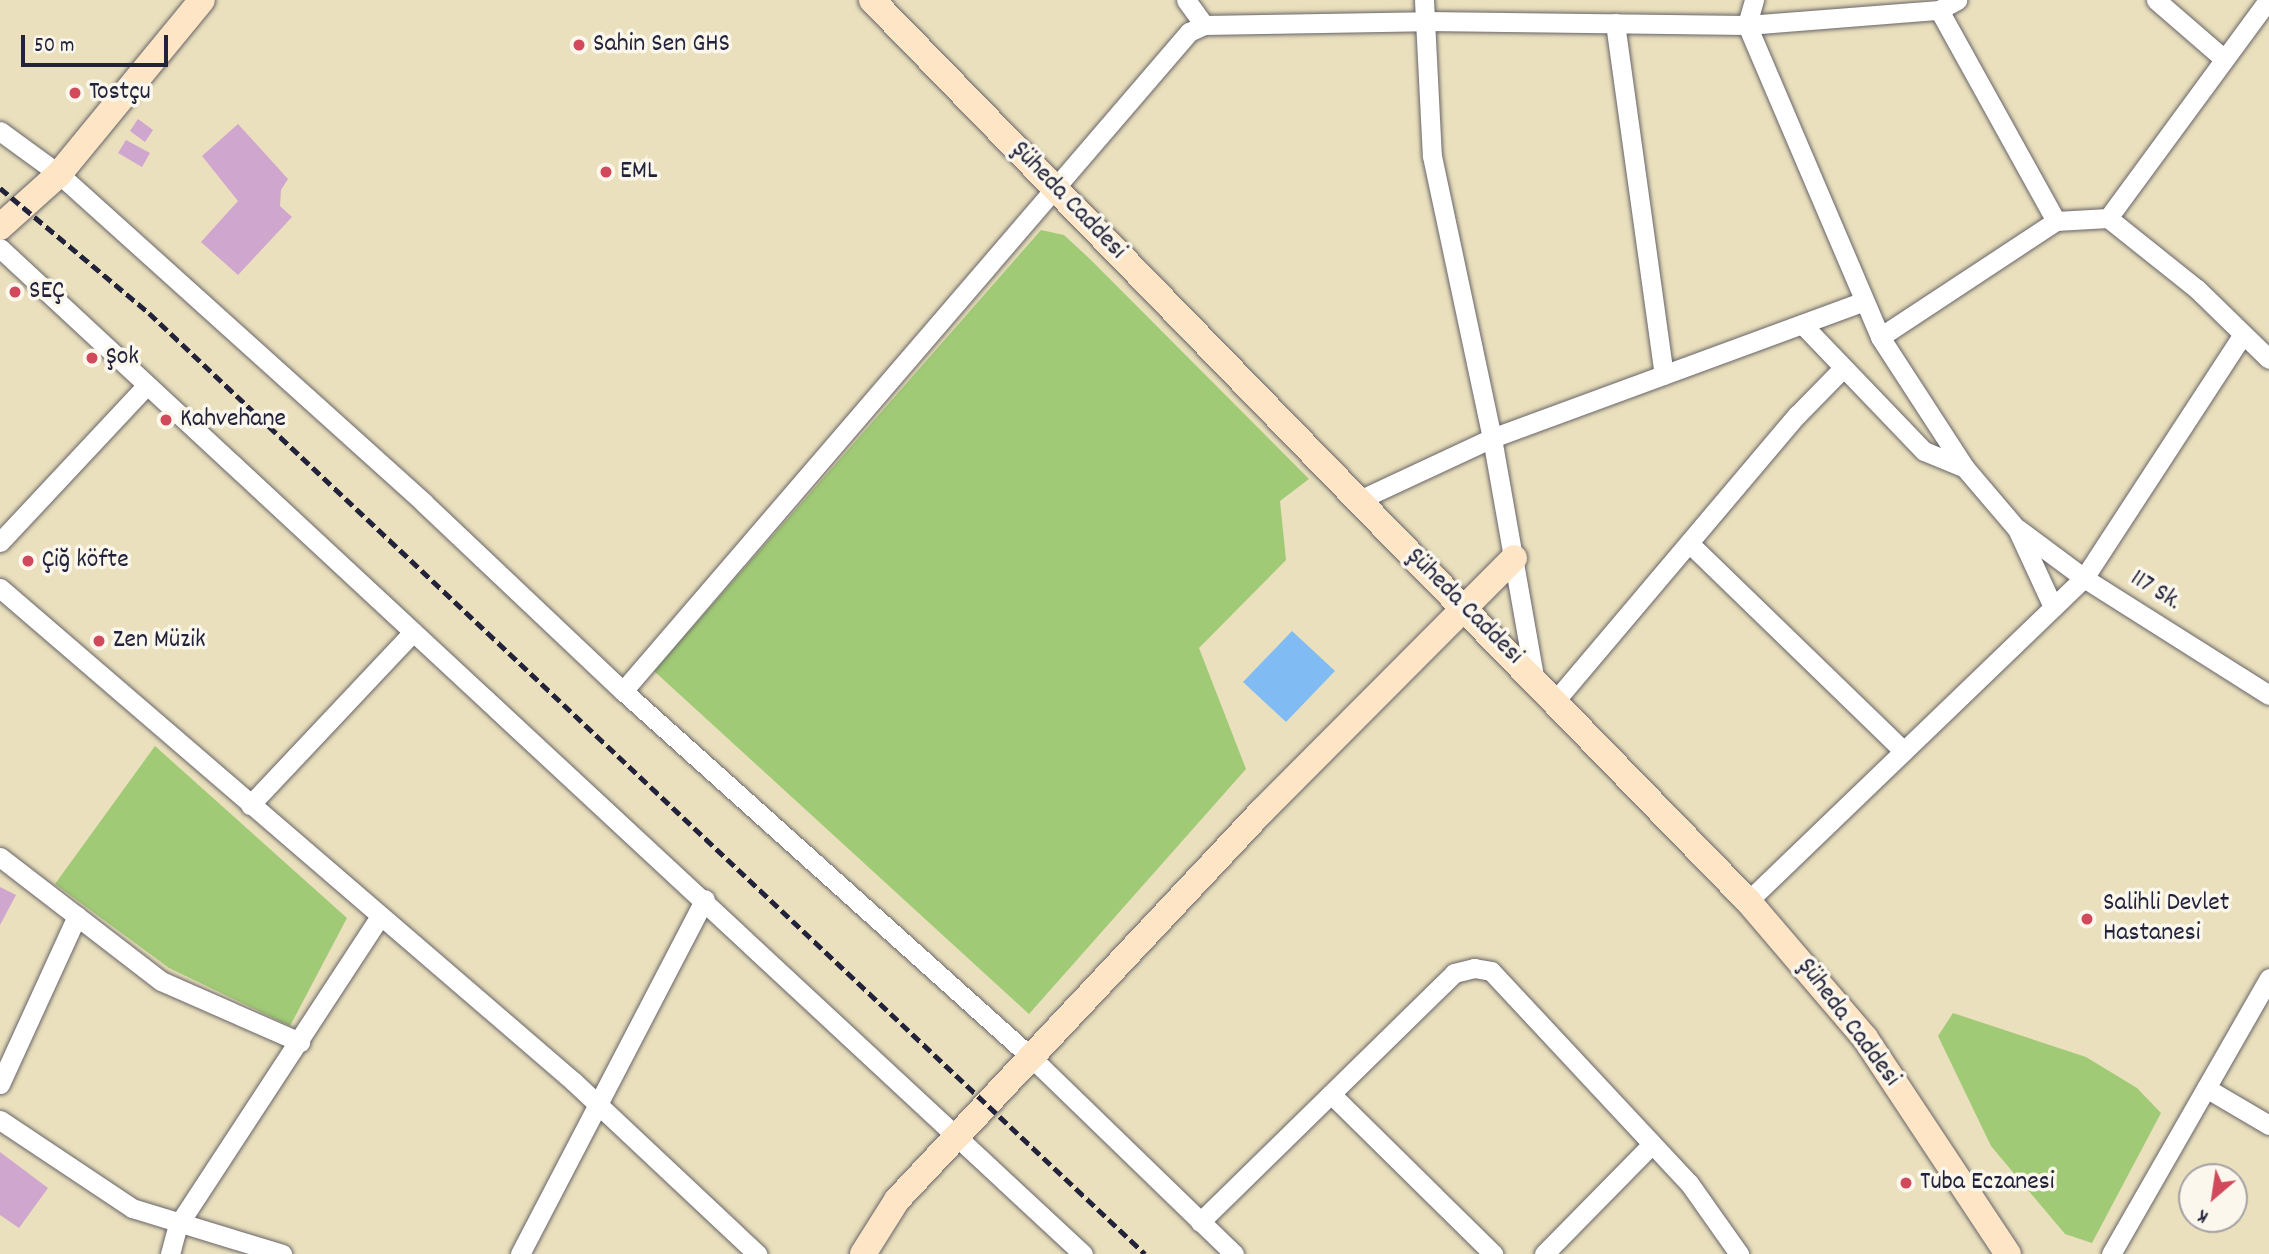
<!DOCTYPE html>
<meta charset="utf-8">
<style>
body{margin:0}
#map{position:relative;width:2269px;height:1254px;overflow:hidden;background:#eae0bd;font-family:Dekko,sans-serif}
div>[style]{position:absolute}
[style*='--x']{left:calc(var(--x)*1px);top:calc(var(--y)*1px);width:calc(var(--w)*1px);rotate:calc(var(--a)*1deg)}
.green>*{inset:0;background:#a1ca76}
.water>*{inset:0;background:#80bcf3}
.building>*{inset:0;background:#cfa6ce}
.roads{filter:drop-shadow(0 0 2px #686468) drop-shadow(0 0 2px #686468)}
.street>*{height:19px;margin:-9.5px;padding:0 9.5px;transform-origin:9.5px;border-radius:9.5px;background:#fff}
.secondary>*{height:26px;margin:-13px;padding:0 13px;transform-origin:13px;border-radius:13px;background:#fde5c5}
.rail>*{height:5px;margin-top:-2.5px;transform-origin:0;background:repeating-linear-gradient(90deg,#22223b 0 10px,transparent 0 15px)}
.dots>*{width:19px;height:19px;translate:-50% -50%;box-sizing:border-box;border:4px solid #fbf7ec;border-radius:50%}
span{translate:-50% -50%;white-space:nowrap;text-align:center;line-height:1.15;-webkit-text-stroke:7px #fbf7ec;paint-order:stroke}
.poi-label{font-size:26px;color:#22223b}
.left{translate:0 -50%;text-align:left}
.street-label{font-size:26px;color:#22223b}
.north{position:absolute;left:2178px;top:1163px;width:70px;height:70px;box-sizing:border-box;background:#fbf7ec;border:2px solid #a4a2a5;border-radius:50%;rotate:209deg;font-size:19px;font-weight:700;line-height:28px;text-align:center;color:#22223b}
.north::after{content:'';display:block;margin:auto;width:24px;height:32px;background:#d1495b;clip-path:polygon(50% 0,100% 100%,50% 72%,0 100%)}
.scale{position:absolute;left:21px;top:35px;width:147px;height:32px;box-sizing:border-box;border:4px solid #22223b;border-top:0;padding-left:9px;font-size:21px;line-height:24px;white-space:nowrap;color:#22223b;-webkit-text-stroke:5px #fbf7ec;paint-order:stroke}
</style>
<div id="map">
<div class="green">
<i style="clip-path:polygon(1041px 230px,1064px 235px,1091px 260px,1309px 479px,1280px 501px,1286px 560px,1199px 648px,1246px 769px,1029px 1014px,654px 671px)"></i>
<i style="clip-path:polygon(155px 746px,347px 918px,290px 1026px,169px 968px,55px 884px)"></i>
<i style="clip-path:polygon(1953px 1013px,2086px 1057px,2137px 1088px,2161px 1113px,2092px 1243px,2065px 1234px,1991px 1146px,1938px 1036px)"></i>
</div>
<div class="water">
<i style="clip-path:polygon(1292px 631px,1335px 671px,1286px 722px,1243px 682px)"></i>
</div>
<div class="building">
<i style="clip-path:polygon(138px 119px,153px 130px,145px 142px,130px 131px)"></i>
<i style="clip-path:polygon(238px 124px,288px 179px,281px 190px,280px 206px,292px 217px,238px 275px,201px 242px,238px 201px,202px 156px)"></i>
<i style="clip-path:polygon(126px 140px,150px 153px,142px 167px,118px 153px)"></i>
<i style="clip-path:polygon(0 887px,16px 895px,0 925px)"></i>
<i style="clip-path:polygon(0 1152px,48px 1188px,19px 1228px,0 1215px)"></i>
</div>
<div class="roads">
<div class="street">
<i style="--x:1186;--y:0;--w:31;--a:54"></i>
<i style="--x:1424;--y:0;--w:156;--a:87.1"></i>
<i style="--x:1432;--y:156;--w:288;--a:78"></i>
<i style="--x:1492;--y:438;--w:243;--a:80"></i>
<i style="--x:1754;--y:0;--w:26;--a:106"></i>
<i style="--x:1747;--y:25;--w:339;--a:66.9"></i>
<i style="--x:1880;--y:337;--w:156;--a:57"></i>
<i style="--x:1965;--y:468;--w:80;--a:49.6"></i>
<i style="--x:2017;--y:529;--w:86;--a:65.2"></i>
<i style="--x:2156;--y:0;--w:89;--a:40.9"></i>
<i style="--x:1939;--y:10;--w:241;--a:61"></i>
<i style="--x:1615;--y:23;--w:355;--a:82.1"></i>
<i style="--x:0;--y:131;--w:73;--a:36.1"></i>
<i style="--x:59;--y:174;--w:491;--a:42"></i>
<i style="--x:424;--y:503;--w:274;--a:43.4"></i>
<i style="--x:623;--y:691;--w:551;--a:41.91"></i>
<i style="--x:1033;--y:1059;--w:280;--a:44.1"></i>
<i style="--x:2108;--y:218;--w:270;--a:-53.7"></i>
<i style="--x:0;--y:248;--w:1478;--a:42.89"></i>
<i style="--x:1802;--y:324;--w:176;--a:46.2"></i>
<i style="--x:1924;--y:451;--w:44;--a:22.5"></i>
<i style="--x:1880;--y:337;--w:211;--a:-33.4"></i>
<i style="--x:2056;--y:221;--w:52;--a:-3.3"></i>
<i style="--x:2108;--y:218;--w:114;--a:38.6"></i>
<i style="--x:2197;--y:289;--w:100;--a:44.2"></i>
<i style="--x:1359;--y:500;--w:147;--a:-25"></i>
<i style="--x:1492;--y:438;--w:396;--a:-20.2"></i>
<i style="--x:2018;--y:529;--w:82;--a:36.6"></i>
<i style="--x:2084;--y:578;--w:219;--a:32.3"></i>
<i style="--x:0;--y:542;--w:215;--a:-46.9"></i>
<i style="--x:1689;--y:543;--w:299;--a:44.1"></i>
<i style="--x:0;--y:588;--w:756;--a:40.71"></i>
<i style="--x:573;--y:1081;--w:253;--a:43.2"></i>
<i style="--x:623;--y:691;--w:869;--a:-49.34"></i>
<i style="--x:1189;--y:32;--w:17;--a:-25"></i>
<i style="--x:1204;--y:25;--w:221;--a:-1"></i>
<i style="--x:1425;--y:21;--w:322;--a:0.7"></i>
<i style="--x:1747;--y:25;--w:193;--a:-4.5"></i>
<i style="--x:1939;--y:10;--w:21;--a:-29"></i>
<i style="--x:1555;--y:701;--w:375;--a:-49.8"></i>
<i style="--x:1797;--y:415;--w:66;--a:-45.6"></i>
<i style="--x:250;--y:805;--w:238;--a:-46.7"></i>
<i style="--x:0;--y:857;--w:203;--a:37.6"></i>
<i style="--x:161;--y:981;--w:152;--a:23.7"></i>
<i style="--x:1748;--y:901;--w:466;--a:-43.9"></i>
<i style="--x:2084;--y:578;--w:289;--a:-56.9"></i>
<i style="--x:0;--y:1084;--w:185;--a:-65.4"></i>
<i style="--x:2206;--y:1088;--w:73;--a:30.4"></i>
<i style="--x:1331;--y:1094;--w:228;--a:44.6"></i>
<i style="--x:0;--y:1120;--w:159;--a:33.7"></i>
<i style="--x:132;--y:1208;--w:157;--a:17"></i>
<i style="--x:1200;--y:1222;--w:356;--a:-44.4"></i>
<i style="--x:1454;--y:973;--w:21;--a:-14"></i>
<i style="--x:1474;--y:968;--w:17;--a:10"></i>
<i style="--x:1491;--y:971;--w:290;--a:47"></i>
<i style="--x:1689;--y:1183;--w:87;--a:54.8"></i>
<i style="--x:170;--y:1254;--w:30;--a:-75"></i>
<i style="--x:178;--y:1225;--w:369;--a:-56.8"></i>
<i style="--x:520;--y:1254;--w:400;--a:-62.5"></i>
<i style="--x:1544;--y:1254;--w:154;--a:-45.5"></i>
<i style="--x:2111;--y:1254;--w:318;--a:-60.2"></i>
</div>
<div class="secondary">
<i style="--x:872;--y:0;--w:1257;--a:45.81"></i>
<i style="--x:1748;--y:901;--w:180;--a:49.5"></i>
<i style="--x:1865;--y:1038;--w:259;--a:56.5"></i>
<i style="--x:0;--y:227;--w:79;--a:-41.9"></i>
<i style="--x:59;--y:174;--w:225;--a:-50.6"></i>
<i style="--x:863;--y:1254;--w:64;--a:-57.8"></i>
<i style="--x:897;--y:1200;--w:533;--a:-46.82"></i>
<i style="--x:1262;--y:811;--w:357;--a:-45.1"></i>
</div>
</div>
<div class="rail">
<i style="--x:0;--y:188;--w:194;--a:40"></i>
<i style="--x:149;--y:313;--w:1370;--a:43.37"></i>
</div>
<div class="dots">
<i style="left:579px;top:45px;background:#d1495b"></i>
<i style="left:75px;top:93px;background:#d1495b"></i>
<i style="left:606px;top:172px;background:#d1495b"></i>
<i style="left:15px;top:292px;background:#d1495b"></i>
<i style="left:92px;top:358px;background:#d1495b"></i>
<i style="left:166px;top:420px;background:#d1495b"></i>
<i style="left:28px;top:561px;background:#d1495b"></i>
<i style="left:99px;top:641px;background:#d1495b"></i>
<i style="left:2087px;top:919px;background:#d1495b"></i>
<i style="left:1906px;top:1183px;background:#d1495b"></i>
</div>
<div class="poi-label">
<span class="left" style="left:593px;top:45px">Sahin Sen GHS</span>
<span class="left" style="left:89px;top:93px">Tostçu</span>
<span class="left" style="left:620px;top:172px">EML</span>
<span class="left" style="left:29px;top:292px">SEÇ</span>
<span class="left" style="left:106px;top:358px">Şok</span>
<span class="left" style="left:180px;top:420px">Kahvehane</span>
<span class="left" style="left:42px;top:561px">Çiğ köfte</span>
<span class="left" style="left:113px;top:641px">Zen Müzik</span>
<span class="left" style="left:2103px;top:919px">Salihli Devlet<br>Hastanesi</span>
<span class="left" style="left:1920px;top:1183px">Tuba Eczanesi</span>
</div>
<div class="street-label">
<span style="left:1068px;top:201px;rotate:46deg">Şüheda Caddesi</span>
<span style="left:2155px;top:591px;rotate:32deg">117 Sk.</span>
<span style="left:1464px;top:607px;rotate:45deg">Şüheda Caddesi</span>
<span style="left:1848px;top:1023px;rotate:53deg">Şüheda Caddesi</span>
</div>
<div class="north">K</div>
<div class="scale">50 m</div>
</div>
